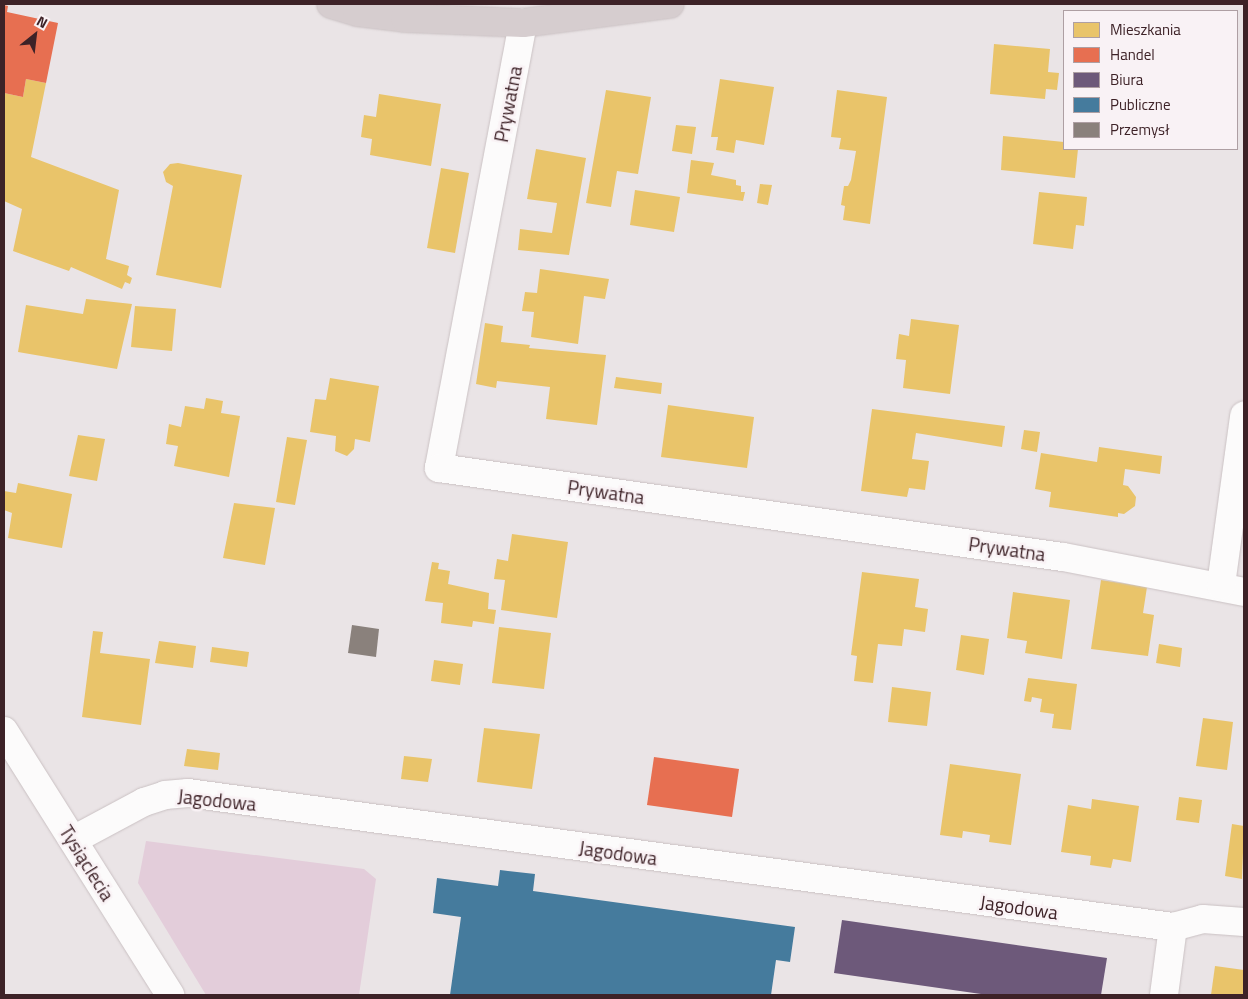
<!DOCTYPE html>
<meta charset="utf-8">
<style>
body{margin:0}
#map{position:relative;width:1248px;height:999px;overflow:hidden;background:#eae4e6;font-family:"Titillium Web",sans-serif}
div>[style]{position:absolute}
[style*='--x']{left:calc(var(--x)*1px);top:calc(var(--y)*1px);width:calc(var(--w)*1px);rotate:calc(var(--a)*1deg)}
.green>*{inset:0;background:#e3cdda}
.homes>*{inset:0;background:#e9c46a}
.shops>*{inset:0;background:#e76f51}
.offices>*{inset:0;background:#6d597a}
.public>*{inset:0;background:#457b9d}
.industry>*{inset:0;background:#8a817c}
.roads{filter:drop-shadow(0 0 1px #cac1c3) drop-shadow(0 0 1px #cac1c3)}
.minor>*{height:28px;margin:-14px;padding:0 14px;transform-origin:14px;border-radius:14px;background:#fcfbfb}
.major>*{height:28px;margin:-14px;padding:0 14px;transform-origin:14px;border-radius:14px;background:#d6cdcf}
span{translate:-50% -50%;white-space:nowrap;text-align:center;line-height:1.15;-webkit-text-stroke:5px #f9f2f5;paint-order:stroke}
.street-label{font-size:19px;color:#3d2227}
.frame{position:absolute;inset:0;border:5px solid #3d2227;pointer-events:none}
.legend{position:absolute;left:1063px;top:10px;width:175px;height:140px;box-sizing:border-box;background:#f9f2f5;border:1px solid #ae9fa3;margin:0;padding:6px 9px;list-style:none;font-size:15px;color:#3d2227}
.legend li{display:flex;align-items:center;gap:10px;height:25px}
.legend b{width:25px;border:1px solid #ae9fa3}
.north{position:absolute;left:10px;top:10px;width:50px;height:50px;-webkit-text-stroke:4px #f9f2f5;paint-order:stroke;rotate:29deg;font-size:14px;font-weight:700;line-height:20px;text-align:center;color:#3d2227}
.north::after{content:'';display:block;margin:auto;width:18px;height:22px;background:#3d2227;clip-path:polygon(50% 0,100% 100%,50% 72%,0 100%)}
</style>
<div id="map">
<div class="green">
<i style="clip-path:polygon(146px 841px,364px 869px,376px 879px,359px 995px,206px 995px,138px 883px)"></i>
</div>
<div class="homes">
<i style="clip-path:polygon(994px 44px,1050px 49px,1048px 72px,1059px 73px,1057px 90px,1046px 89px,1045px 99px,990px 94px)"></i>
<i style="clip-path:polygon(26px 79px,46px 83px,31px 157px,119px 190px,106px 259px,129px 266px,127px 275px,132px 278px,130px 284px,125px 282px,122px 289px,71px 267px,69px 271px,13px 251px,22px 209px,4px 201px,4px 93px,23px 97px)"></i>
<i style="clip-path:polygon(720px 79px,774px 87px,764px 145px,736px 140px,734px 153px,716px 150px,718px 137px,711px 137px)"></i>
<i style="clip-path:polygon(606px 90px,651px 97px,638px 174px,617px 171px,611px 207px,586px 203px)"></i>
<i style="clip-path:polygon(837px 90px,887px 97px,870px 224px,843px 220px,845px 206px,841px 205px,844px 186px,848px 186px,851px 180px,856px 151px,839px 149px,841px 138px,831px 137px)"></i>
<i style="clip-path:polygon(379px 94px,441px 104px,431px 166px,370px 155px,372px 139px,361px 137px,364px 115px,376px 117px)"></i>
<i style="clip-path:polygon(676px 125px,696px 127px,692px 154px,672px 151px)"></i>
<i style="clip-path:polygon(1003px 136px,1064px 142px,1064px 149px,1078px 149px,1075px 178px,1001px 170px)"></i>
<i style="clip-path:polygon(536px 149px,586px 158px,569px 255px,518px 250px,520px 229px,552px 233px,557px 203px,527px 199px)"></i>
<i style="clip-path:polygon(691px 160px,714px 163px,711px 175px,736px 180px,736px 185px,741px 186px,741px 192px,745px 192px,743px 201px,687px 193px)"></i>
<i style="clip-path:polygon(178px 163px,242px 175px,221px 288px,156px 275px,173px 186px,166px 182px,163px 172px,170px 164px)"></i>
<i style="clip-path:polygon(441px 168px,469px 173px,455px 253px,427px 248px)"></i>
<i style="clip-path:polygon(760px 184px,772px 185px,768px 205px,757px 203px)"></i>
<i style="clip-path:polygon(635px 190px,680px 197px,674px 232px,630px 225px)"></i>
<i style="clip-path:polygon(1039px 192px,1087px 197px,1084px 226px,1076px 225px,1073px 249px,1033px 244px)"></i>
<i style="clip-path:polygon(540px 269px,609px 279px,605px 299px,584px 296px,578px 344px,531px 337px,534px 312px,522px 311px,525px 292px,537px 293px)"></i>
<i style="clip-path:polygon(86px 299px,132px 304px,117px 369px,18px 352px,26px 305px,83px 314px)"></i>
<i style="clip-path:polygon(135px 306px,176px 309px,172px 351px,131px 347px)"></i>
<i style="clip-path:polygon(911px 319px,959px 325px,950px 394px,903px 388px,906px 360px,896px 359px,899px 334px,909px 336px)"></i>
<i style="clip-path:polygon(485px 323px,503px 326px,501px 342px,530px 345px,529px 348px,606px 355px,597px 425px,546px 419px,550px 387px,497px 381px,496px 388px,476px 384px)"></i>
<i style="clip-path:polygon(616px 377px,662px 383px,661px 394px,614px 388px)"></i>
<i style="clip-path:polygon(330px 378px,379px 386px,370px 442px,355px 439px,354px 449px,347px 456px,335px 451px,336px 436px,310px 432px,315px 399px,326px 400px)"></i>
<i style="clip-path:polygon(206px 398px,223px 401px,221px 413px,240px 416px,229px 477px,174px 466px,178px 446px,166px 444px,169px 424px,181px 427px,185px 406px,204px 409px)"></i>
<i style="clip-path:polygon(668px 405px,754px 417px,747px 468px,661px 457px)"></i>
<i style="clip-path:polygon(872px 409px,1005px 426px,1002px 447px,916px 433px,912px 459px,929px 461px,925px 490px,909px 488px,907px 497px,861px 491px)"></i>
<i style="clip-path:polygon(1024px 430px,1040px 432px,1037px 452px,1021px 449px)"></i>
<i style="clip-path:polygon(78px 435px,105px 439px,97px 481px,69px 476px)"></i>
<i style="clip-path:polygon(287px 437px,307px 440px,295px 505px,276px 502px)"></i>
<i style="clip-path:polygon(1099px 447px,1162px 456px,1160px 474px,1125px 469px,1123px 485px,1128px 486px,1136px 497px,1135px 506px,1124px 514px,1118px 513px,1118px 517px,1049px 507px,1051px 492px,1035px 489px,1041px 453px,1097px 462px)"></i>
<i style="clip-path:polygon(18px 483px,72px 494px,62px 548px,8px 538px,12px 513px,4px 510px,4px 491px,16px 493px)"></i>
<i style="clip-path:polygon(234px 503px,275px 508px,265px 565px,223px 558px)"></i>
<i style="clip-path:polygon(512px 534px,568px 542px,557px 618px,501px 610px,505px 580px,494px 579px,497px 559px,508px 561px)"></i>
<i style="clip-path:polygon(432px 562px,439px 563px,438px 569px,450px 571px,448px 584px,489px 593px,488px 609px,496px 610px,494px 624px,473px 621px,472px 627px,441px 623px,443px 603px,425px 601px)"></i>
<i style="clip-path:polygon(862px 572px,919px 579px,915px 607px,928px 609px,925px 632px,904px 629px,902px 646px,878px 644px,873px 683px,854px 681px,857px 656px,851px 655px)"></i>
<i style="clip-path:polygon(1101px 580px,1147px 587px,1143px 613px,1154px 615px,1148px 656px,1091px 649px)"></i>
<i style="clip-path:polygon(1013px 592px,1070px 600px,1062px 659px,1025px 653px,1027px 641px,1007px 638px)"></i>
<i style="clip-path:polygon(499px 627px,551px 633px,544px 689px,492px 683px)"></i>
<i style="clip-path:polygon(93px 631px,103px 632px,100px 653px,150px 659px,141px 725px,82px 717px)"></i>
<i style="clip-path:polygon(961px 635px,989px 639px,984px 675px,956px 670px)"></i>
<i style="clip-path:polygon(159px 641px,196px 646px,193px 668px,155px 663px)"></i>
<i style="clip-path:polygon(1159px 644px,1182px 648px,1180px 667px,1156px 663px)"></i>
<i style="clip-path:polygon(212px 647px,249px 652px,247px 667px,210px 662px)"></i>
<i style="clip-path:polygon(434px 660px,463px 664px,460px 685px,431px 681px)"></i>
<i style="clip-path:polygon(1028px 678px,1077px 684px,1071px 730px,1052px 728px,1054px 714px,1040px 712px,1042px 699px,1032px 697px,1031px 702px,1024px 701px)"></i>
<i style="clip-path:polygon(892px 687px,931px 692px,927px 726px,888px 722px)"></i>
<i style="clip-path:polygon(1203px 718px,1233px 722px,1227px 770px,1196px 766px)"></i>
<i style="clip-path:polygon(484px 728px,540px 734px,532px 789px,477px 782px)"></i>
<i style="clip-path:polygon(187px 749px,220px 753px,218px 770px,184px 766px)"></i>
<i style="clip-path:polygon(404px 756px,432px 759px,428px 782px,401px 779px)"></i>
<i style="clip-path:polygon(950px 764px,1021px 774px,1011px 845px,989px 842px,990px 835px,963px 831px,962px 838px,940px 835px)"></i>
<i style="clip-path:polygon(1179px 797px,1202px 800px,1199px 823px,1176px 820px)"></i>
<i style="clip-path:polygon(1092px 799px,1139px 806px,1131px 862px,1113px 859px,1111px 868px,1090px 865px,1091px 856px,1061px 852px,1068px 805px,1091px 809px)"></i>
<i style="clip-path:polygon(1232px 824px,1244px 826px,1242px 879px,1225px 876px)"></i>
<i style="clip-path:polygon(1215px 966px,1244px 970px,1244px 995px,1211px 995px)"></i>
</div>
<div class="shops">
<i style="clip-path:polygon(4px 5px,8px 6px,7px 12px,58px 23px,46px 83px,26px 79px,23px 97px,4px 93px)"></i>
<i style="clip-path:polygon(654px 757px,739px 769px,732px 817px,647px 805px)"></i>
</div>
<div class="offices">
<i style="clip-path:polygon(842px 920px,1107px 958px,1101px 995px,988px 995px,834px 973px)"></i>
</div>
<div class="public">
<i style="clip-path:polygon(500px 870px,535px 874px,533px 891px,795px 927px,790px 962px,776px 960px,771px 995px,450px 995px,461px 917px,433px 913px,437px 878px,498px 886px)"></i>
</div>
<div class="industry">
<i style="clip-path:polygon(352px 625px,379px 629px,376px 657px,348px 653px)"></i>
</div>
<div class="roads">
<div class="minor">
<i style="--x:523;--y:23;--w:453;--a:100.7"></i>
<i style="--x:439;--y:468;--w:630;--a:8.12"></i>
<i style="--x:1063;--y:557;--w:184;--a:10.9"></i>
<i style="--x:1221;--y:585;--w:171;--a:-82.2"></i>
<i style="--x:4;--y:731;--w:312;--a:57.8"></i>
<i style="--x:73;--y:840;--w:81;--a:-28.2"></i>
<i style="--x:144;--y:802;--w:22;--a:-18"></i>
<i style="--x:165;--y:795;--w:23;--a:-5"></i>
<i style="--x:188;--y:793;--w:994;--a:7.75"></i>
<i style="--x:1164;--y:995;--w:69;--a:-82.5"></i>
<i style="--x:1173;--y:927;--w:31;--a:-15"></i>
<i style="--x:1203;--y:919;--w:41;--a:4.2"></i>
</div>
<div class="major">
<i style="--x:331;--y:4;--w:27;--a:17"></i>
<i style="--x:357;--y:12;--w:48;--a:7.1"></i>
<i style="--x:405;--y:18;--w:118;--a:2.4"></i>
<i style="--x:523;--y:23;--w:148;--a:-7.4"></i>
</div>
</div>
<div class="street-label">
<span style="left:508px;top:104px;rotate:-79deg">Prywatna</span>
<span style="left:606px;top:492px;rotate:8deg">Prywatna</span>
<span style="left:1007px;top:549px;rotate:8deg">Prywatna</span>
<span style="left:217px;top:800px;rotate:6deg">Jagodowa</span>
<span style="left:618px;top:853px;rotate:8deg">Jagodowa</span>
<span style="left:87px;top:863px;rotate:58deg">Tysiąclecia</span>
<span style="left:1019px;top:907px;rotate:8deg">Jagodowa</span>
</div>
<div class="frame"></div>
<ul class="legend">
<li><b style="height:14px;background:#e9c46a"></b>Mieszkania</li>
<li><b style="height:14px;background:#e76f51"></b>Handel</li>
<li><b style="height:14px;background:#6d597a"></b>Biura</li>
<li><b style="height:14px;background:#457b9d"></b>Publiczne</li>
<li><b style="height:14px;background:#8a817c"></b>Przemysł</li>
</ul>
<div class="north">N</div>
</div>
